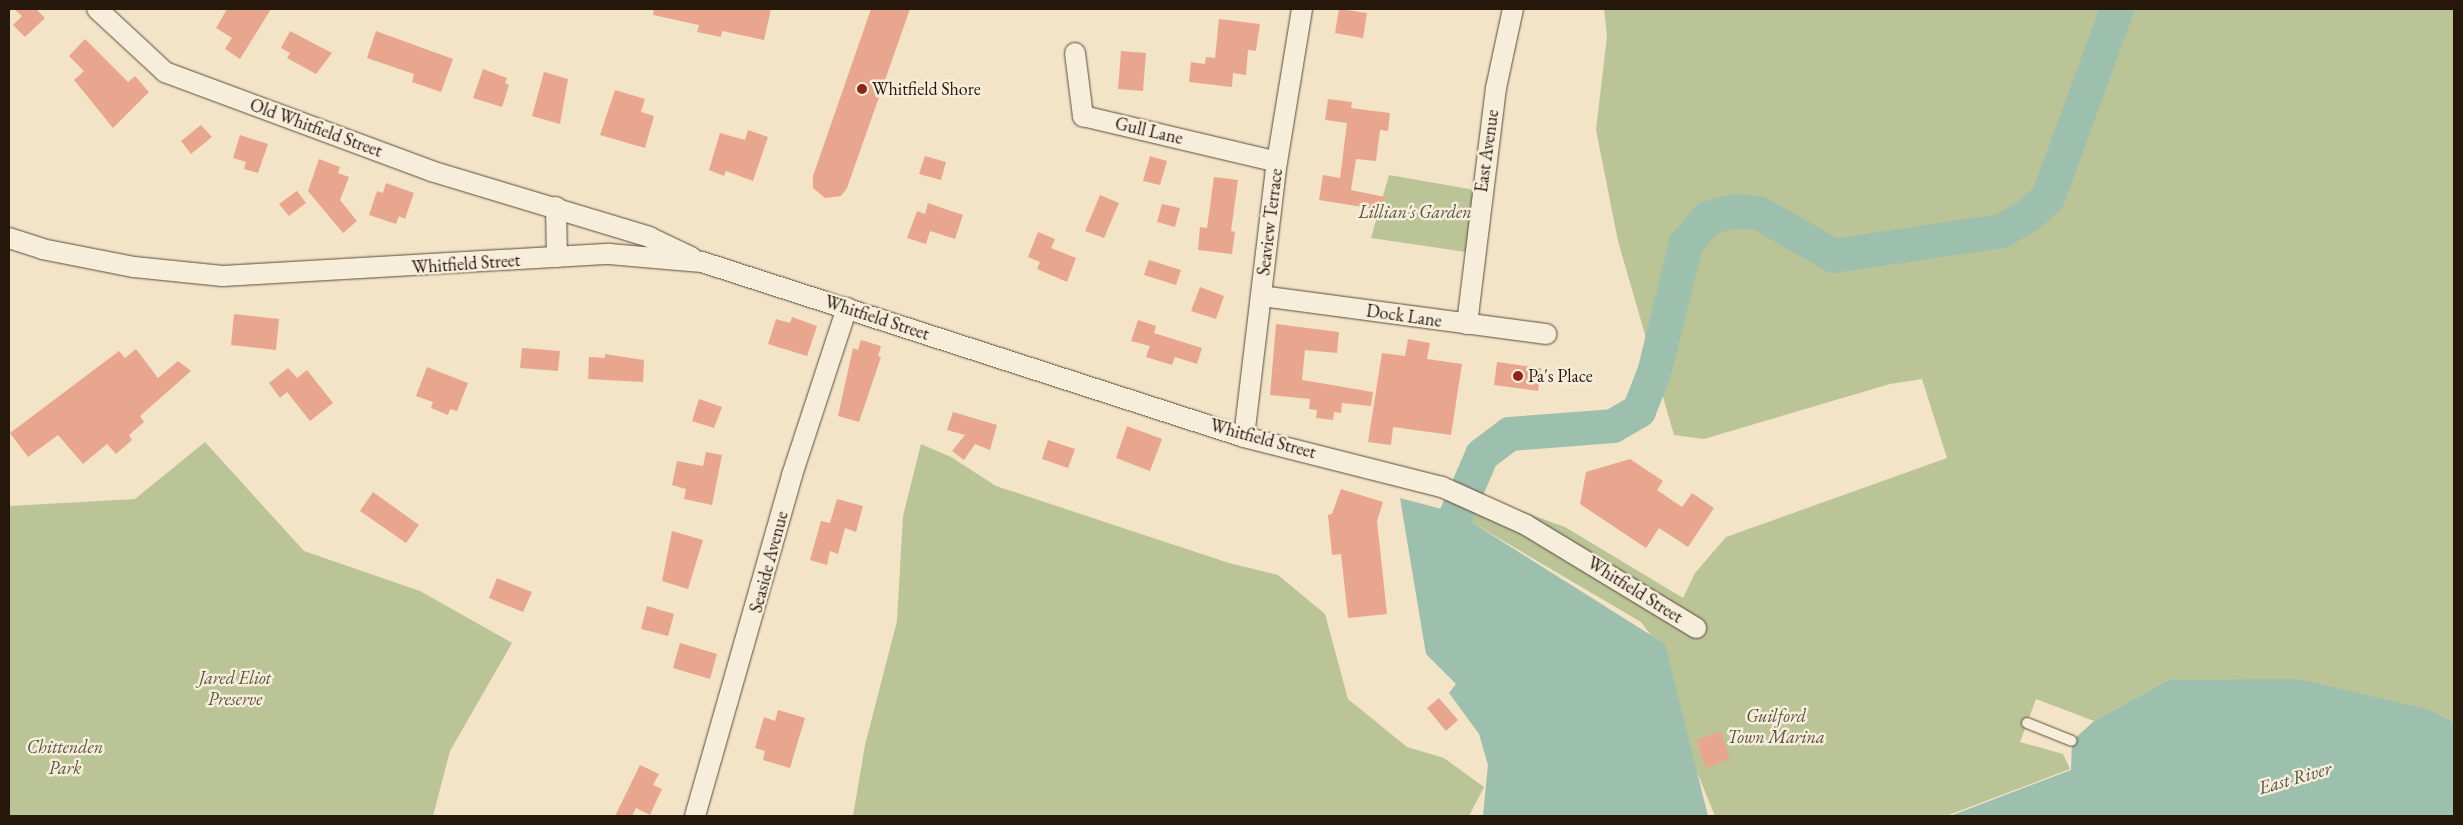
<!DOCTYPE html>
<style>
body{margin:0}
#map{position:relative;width:2463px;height:825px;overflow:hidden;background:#f3e4c7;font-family:"EB Garamond",serif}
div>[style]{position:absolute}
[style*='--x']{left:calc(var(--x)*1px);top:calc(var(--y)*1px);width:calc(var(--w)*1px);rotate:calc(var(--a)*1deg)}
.green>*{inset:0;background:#bac496}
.water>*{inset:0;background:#9dbfae}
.river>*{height:34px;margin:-17px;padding:0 17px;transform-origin:17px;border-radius:17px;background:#9dbfae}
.building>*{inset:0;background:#e9a68e}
.roads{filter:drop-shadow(0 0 1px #584b3a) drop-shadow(0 0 1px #584b3a)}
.service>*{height:10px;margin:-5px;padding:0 5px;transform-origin:5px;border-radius:5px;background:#f7eddb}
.minor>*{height:20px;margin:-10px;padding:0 10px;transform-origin:10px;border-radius:10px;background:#f7eddb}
.dots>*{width:14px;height:14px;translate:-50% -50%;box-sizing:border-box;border:2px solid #f7eddb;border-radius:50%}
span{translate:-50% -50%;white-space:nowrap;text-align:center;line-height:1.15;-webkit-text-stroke:5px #f7eddb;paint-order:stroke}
.poi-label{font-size:18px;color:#25180b}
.left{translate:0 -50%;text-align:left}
.street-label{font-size:18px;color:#25180b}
.park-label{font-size:18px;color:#59543c;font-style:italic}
.water-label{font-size:19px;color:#4f5244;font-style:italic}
.frame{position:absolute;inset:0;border:10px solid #25180b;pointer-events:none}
</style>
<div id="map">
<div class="green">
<i style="clip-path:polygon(1604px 9px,2454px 9px,2454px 722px,2431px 710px,2168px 680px,2094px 721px,2036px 699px,2020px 742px,2063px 754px,2070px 769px,1946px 816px,1715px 816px,1662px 686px,1653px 638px,1641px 622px,1471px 522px,1483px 497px,1565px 527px,1683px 598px,1695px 573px,1726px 537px,1947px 458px,1922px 379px,1890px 384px,1704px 439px,1674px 435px,1618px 241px,1596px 130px,1607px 36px)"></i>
<i style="clip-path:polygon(1389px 175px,1475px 190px,1466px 252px,1371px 238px)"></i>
<i style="clip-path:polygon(205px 442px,304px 551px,420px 591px,512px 643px,450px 751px,433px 816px,9px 816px,9px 506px,135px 499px)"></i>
<i style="clip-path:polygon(921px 444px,951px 457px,996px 486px,1229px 563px,1278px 575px,1325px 614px,1348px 699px,1407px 747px,1444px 758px,1484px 787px,1469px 816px,853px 816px,865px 745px,897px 621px,903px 516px)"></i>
</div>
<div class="water">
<i style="clip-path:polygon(1400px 498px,1457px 513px,1665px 644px,1708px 816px,1483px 816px,1488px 765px,1479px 734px,1449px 693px,1456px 684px,1426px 654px)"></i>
<i style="clip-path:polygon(2298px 679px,2431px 710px,2454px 722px,2454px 816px,1950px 816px,2071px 770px,2072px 741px,2094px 721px,2168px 680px)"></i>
</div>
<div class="river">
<i style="--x:1457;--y:513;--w:63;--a:-66.7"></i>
<i style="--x:1482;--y:455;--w:35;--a:-37"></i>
<i style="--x:1510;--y:434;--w:103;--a:-4.4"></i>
<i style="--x:1613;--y:426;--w:30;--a:-30"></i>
<i style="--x:1639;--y:411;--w:41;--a:-68.5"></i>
<i style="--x:1654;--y:373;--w:133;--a:-76.1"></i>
<i style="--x:1686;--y:244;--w:34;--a:-50"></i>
<i style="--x:1708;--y:218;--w:27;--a:-15"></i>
<i style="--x:1734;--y:211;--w:25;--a:5"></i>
<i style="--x:1759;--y:213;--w:86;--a:29.8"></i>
<i style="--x:1834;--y:256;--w:170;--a:-8.5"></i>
<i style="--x:2002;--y:231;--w:31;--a:-31"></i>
<i style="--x:2029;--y:215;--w:25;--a:-42"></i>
<i style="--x:2048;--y:198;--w:201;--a:-69.9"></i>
</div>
<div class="building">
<i style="clip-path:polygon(14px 9px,36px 9px,45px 18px,25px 37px,13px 25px,22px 16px)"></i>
<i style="clip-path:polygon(227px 9px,271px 9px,240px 59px,225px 49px,232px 38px,216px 28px)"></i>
<i style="clip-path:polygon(654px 9px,771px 9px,764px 40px,722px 31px,721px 37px,697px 32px,699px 25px,653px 15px)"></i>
<i style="clip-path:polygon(871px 9px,910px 9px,847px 188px,841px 196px,825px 198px,813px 188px,813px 176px)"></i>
<i style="clip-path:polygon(1339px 9px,1367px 13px,1363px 38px,1335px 33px)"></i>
<i style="clip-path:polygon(1219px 19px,1260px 24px,1256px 51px,1248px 50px,1246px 75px,1233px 73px,1232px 87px,1189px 82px,1191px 62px,1205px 64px,1206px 57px,1215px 58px)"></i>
<i style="clip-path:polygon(290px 31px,332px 53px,316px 74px,287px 58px,290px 53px,281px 48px)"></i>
<i style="clip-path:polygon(376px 31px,453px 59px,441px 92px,412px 82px,414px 74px,367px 58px)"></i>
<i style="clip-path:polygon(85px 39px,128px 82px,135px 76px,149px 92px,113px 128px,74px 80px,84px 71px,69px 56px)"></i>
<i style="clip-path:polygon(1121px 51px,1146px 53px,1143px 91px,1118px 89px)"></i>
<i style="clip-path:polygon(483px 69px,507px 78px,505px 83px,509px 85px,502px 107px,473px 98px)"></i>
<i style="clip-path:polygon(544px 72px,568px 79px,560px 124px,532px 116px)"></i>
<i style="clip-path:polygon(615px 90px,645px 99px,641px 112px,654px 116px,645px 148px,600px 135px)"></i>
<i style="clip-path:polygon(1328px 99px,1352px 102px,1351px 108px,1390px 113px,1388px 131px,1380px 130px,1376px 161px,1356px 159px,1351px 190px,1385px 197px,1382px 210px,1319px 200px,1323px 175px,1340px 178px,1347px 123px,1325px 120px)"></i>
<i style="clip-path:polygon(201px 125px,212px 137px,191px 154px,181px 141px)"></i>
<i style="clip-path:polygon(748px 130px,768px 137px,753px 181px,726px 171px,724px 176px,709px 170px,720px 133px,745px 140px)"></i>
<i style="clip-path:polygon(240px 135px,268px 144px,258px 173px,244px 169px,246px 162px,233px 158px)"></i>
<i style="clip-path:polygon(925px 156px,946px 162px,941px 180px,919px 174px)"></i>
<i style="clip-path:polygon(1150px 156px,1167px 161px,1160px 185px,1143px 181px)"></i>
<i style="clip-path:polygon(319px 159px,340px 167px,338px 173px,349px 177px,340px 200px,357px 221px,343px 233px,308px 191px)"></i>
<i style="clip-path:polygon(1214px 177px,1238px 180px,1231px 231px,1235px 232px,1232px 254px,1198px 250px,1200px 227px,1207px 228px)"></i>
<i style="clip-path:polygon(386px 183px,414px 193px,405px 219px,399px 216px,396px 224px,369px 215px,377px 191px,383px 193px)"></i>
<i style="clip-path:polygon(297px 191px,306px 203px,289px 216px,279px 204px)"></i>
<i style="clip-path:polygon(1100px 195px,1119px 203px,1104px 238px,1085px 231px)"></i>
<i style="clip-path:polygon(928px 203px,963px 215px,955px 239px,930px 231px,926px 244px,907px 238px,917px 211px,925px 214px)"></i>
<i style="clip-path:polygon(1162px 204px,1180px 208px,1175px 227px,1157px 222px)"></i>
<i style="clip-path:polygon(1038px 232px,1055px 239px,1051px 248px,1076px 258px,1067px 282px,1037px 269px,1040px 262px,1028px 257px)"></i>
<i style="clip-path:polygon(1149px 260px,1181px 270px,1176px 285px,1144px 275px)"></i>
<i style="clip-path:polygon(1200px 287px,1224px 296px,1216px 319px,1191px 311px)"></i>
<i style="clip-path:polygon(234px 314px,279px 319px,276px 350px,231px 345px)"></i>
<i style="clip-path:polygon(792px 317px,817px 326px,807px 356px,768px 344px,776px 319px,790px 323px)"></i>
<i style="clip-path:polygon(1138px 320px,1156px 326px,1154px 333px,1202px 348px,1197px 364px,1175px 357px,1172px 365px,1146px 357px,1150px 346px,1131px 341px)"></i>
<i style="clip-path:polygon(1276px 324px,1339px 332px,1337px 353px,1305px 350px,1302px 380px,1373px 392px,1371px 406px,1342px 403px,1341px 413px,1334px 412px,1333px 420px,1316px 418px,1317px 410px,1309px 409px,1310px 399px,1270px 395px)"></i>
<i style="clip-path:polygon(1408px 339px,1430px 343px,1427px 359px,1462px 364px,1451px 435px,1393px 427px,1391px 445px,1368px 442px,1382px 353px,1405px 356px)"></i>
<i style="clip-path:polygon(861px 340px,881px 346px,878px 356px,881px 357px,859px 422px,838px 416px,853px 348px,858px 350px)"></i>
<i style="clip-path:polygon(522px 348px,560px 351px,558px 371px,520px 368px)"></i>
<i style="clip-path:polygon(136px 349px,158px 378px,178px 361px,191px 371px,140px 416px,144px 422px,129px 435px,132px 440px,116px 454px,107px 444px,83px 464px,58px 435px,28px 457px,10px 433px,119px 351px,125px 358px)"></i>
<i style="clip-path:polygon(605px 354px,644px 360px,643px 382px,588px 379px,589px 357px,605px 358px)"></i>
<i style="clip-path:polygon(1497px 362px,1541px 368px,1538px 391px,1494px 385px)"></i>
<i style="clip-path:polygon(427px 367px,468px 383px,457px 411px,450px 409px,448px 415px,431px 408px,433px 402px,416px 396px)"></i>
<i style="clip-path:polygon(288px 368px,297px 378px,307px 370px,333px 403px,310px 421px,287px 392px,280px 398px,269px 383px)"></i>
<i style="clip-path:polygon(699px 399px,722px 407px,714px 428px,692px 421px)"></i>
<i style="clip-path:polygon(953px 412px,997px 425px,990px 450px,975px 444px,964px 460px,952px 451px,965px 435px,947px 430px)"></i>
<i style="clip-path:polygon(1127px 426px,1162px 439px,1150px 471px,1116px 458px)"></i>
<i style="clip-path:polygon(1048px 440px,1075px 449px,1068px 468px,1042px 459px)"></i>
<i style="clip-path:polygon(706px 452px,722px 455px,712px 505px,684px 499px,686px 489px,672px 485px,677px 461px,703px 466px)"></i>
<i style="clip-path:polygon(1630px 459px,1663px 481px,1657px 490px,1682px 507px,1692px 493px,1714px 508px,1688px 547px,1659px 528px,1646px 548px,1580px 504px,1586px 472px)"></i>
<i style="clip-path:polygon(1341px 489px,1383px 502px,1377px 521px,1387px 614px,1348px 618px,1341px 554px,1332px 555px,1328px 515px,1332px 514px)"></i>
<i style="clip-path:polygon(373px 492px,419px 525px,406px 543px,360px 511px)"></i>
<i style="clip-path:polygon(837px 499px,863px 506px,856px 532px,845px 528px,838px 554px,830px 551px,827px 565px,810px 560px,821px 521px,830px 523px)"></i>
<i style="clip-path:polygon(672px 531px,703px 540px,688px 589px,662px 581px)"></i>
<i style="clip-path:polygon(497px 578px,532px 592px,523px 612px,489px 598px)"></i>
<i style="clip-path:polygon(647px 606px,674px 614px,668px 636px,641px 629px)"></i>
<i style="clip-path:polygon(680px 643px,717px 654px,710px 679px,673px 668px)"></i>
<i style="clip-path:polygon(1439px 698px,1458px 720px,1446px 731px,1427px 708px)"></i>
<i style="clip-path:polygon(778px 710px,805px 718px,790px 768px,763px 760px,765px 751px,755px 748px,764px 717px,775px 721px)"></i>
<i style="clip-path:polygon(1721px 731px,1730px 759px,1706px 768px,1696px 740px)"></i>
<i style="clip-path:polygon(640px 765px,659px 774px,653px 785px,662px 789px,650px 815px,636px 808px,632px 816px,615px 816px)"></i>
</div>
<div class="roads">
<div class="service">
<i style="--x:2027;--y:723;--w:48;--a:21.8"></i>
</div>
<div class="minor">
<i style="--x:97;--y:9;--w:93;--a:42.8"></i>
<i style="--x:165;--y:72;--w:284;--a:20.4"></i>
<i style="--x:431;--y:171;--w:228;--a:16.8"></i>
<i style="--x:649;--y:237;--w:47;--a:25.5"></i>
<i style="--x:1075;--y:53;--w:64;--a:82.8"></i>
<i style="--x:1083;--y:116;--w:199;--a:13.3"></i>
<i style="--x:556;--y:207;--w:50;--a:88.9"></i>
<i style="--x:9;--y:238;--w:35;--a:18"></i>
<i style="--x:42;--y:249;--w:94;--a:11.1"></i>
<i style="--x:134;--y:267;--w:89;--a:5.8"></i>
<i style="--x:223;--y:276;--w:387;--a:-3.3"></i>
<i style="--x:609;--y:254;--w:93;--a:4.9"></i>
<i style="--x:702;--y:262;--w:570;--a:17.89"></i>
<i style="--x:1244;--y:437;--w:204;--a:14.2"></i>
<i style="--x:1442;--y:487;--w:92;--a:24.3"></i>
<i style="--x:1526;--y:525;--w:199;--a:31.2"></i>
<i style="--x:1261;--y:296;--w:288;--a:7.6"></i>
<i style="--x:1467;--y:324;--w:238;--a:-83"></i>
<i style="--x:1496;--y:88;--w:81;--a:-77.9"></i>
<i style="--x:1244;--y:437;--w:277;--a:-83.2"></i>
<i style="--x:1277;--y:162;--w:155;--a:-80.7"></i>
<i style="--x:695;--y:816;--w:355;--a:-74.1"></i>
<i style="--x:792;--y:475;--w:176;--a:-71.8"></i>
</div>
</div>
<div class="dots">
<i style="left:862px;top:89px;background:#8f2418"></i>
<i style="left:1518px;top:376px;background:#8f2418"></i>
</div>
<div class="poi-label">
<span class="left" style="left:872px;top:89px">Whitfield Shore</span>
<span class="left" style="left:1528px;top:376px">Pa's Place</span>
</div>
<div class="street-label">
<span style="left:316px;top:128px;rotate:20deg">Old Whitfield Street</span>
<span style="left:1149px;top:131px;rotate:13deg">Gull Lane</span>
<span style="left:1487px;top:151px;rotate:-82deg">East Avenue</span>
<span style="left:1270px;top:222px;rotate:-83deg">Seaview Terrace</span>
<span style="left:466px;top:264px;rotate:-4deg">Whitfield Street</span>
<span style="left:1404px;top:316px;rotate:8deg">Dock Lane</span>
<span style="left:877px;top:318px;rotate:18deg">Whitfield Street</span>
<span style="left:1263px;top:439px;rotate:15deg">Whitfield Street</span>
<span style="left:769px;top:562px;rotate:-75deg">Seaside Avenue</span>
<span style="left:1635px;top:590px;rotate:32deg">Whitfield Street</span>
</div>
<div class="park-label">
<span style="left:1415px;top:212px">Lillian's Garden</span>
<span style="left:235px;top:689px">Jared Eliot<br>Preserve</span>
<span style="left:1776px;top:727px">Guilford<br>Town Marina</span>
<span style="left:65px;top:758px">Chittenden<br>Park</span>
</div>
<div class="water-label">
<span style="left:2295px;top:778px;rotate:-16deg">East River</span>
</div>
<div class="frame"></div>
</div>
